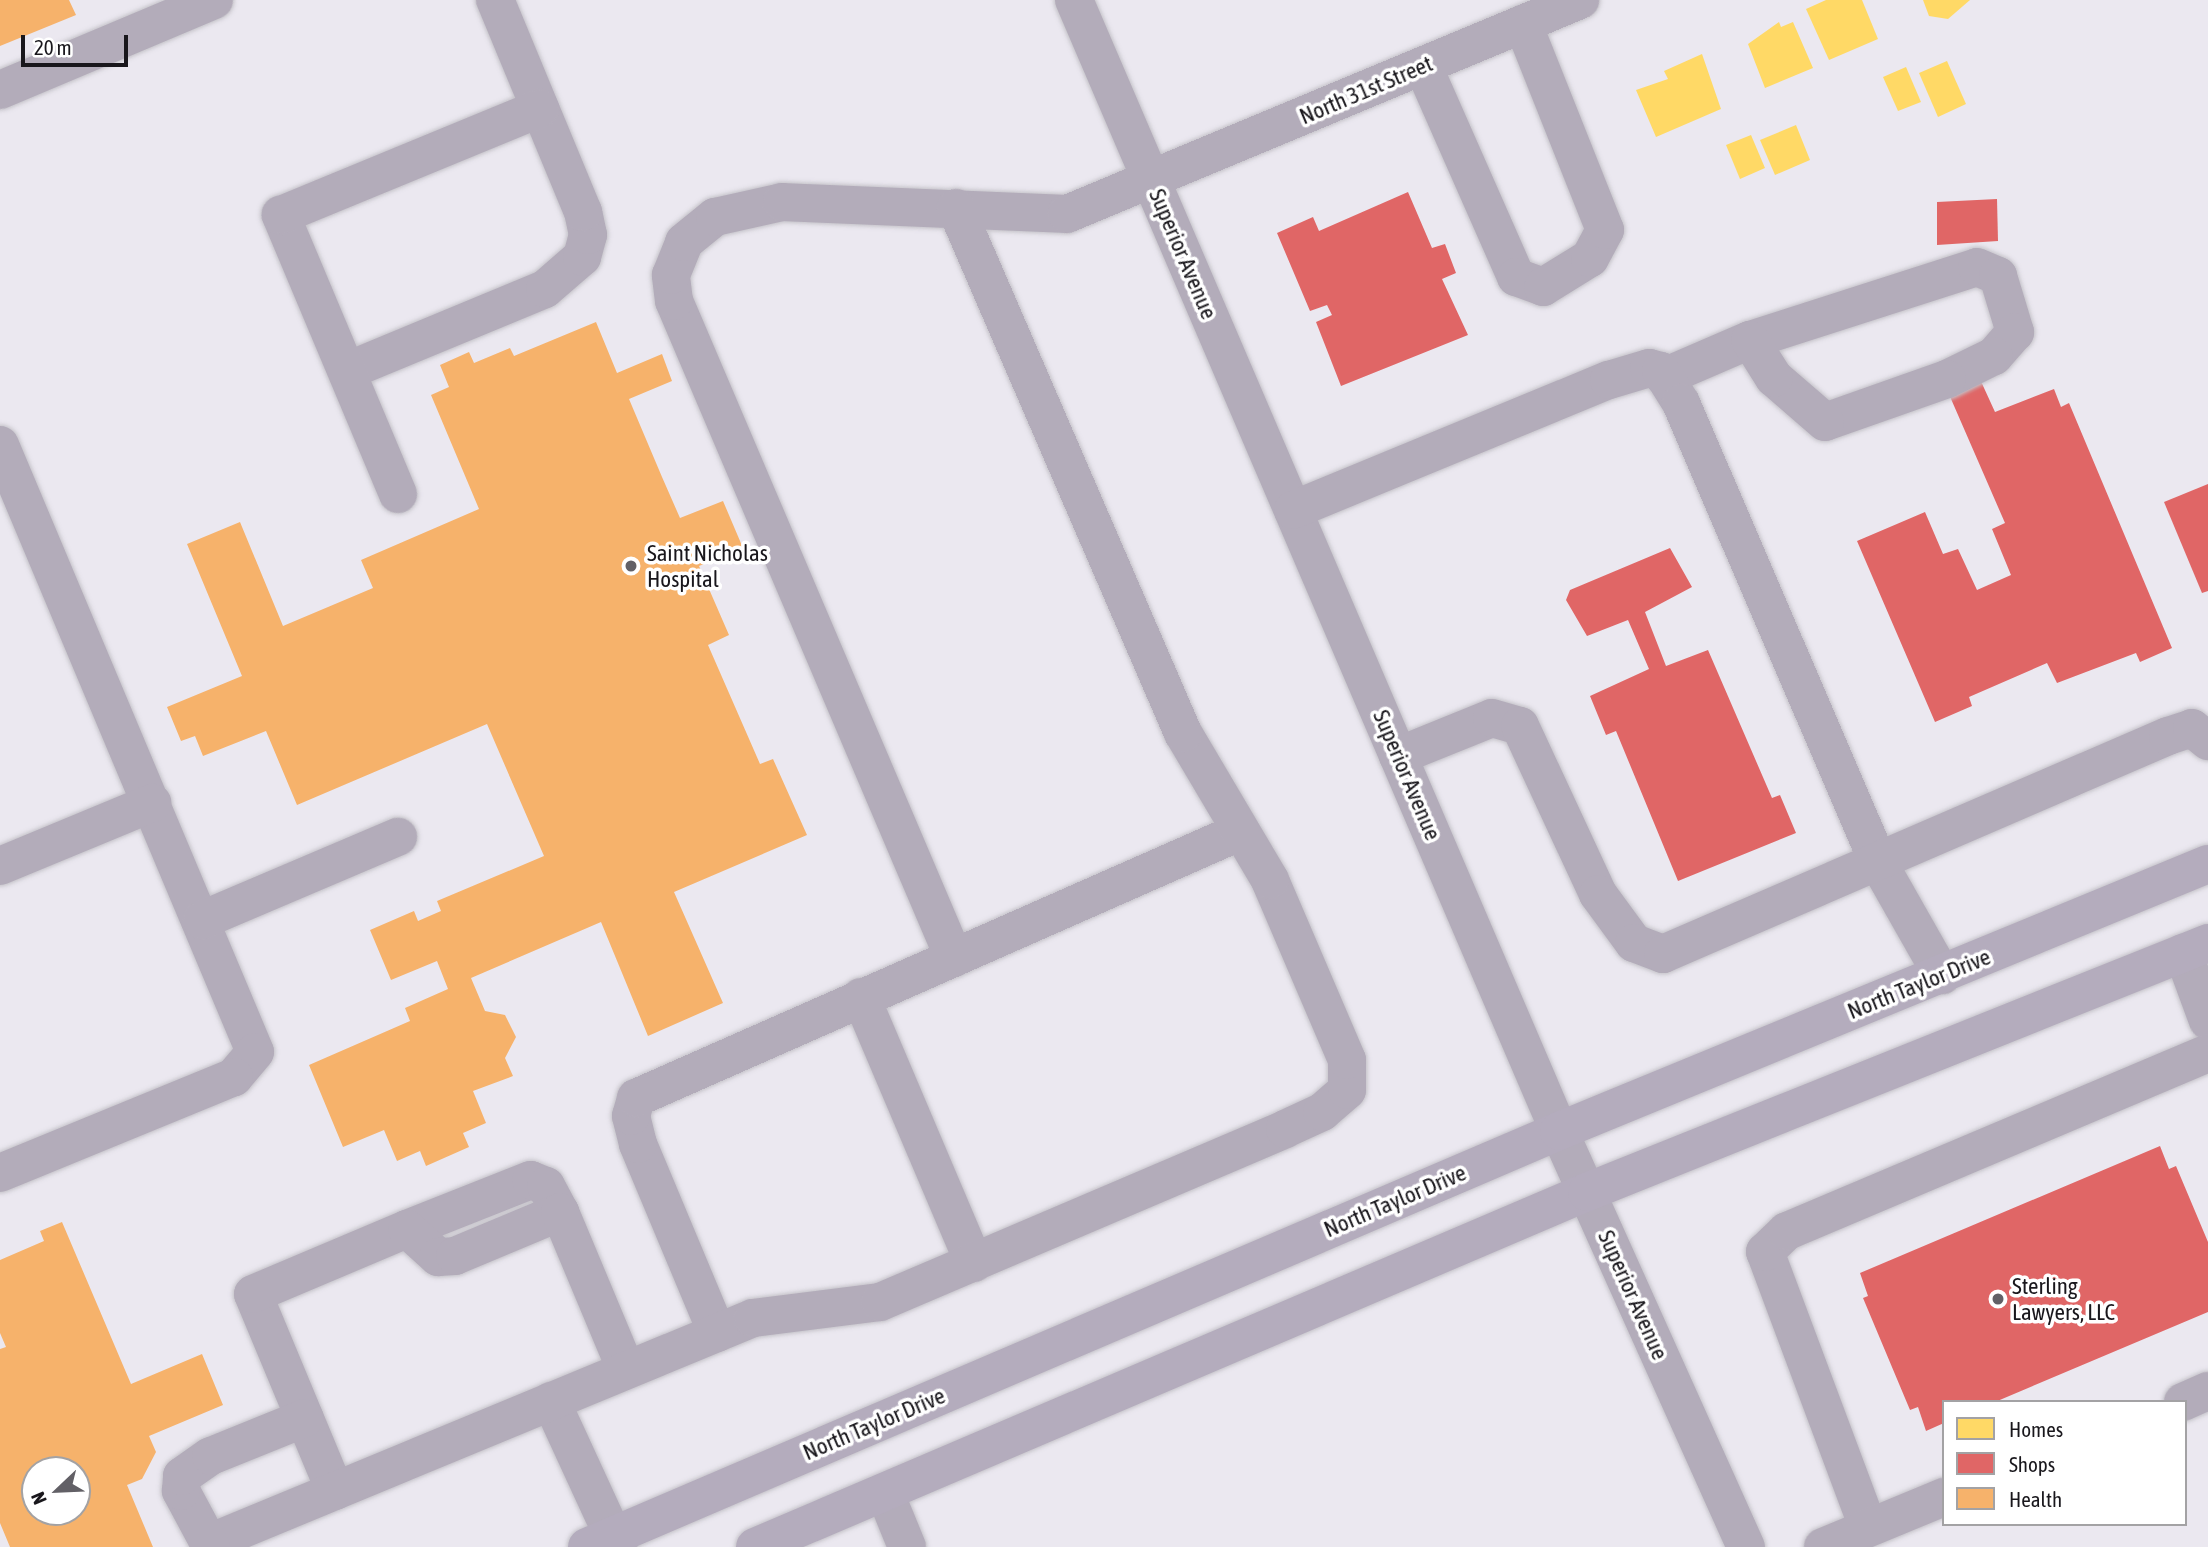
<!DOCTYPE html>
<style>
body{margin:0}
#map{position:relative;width:2208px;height:1547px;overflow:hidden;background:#ebe8f0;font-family:"Asap Condensed",sans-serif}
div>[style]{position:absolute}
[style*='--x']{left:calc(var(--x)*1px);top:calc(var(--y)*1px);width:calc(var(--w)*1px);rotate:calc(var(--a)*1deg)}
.homes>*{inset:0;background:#ffd966}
.shops>*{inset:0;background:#e06666}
.health>*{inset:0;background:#f6b26b}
.roads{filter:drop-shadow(0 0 2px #c5c3c9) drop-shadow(0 0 2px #c5c3c9)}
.minor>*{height:38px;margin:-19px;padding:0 19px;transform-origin:19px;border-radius:19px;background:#b3acba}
.major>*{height:38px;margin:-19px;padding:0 19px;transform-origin:19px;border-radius:19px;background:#b4acbd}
.dots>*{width:19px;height:19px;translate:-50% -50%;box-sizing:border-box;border:4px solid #fff;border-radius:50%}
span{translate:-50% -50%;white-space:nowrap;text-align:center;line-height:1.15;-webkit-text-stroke:7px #fff;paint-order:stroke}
.street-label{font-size:23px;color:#19171c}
.poi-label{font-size:23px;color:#19171c}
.left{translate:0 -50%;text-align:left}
.legend{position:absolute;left:1942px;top:1400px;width:245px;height:126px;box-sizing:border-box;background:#fff;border:2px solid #a3a2a4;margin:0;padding:9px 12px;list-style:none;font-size:21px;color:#19171c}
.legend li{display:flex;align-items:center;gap:14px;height:35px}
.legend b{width:35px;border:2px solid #a3a2a4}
.north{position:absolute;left:21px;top:1456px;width:70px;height:70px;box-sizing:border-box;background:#fff;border:2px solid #a3a2a4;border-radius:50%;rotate:247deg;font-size:19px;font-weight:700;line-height:28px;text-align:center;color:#19171c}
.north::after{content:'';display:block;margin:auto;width:24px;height:32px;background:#626066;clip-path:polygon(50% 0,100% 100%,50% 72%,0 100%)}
.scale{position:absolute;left:21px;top:35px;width:107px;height:32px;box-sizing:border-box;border:4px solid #19171c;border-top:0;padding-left:9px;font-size:21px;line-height:24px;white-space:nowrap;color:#19171c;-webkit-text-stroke:5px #fff;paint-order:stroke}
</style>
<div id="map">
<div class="homes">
<i style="clip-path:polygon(1826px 0,1862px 0,1878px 39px,1829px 60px,1806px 9px)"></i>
<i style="clip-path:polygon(1923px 0,1970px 0,1948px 19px,1929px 16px)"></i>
<i style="clip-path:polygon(1779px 22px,1781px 27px,1793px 22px,1813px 68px,1765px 88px,1748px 44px)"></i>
<i style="clip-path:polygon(1702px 54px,1721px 109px,1656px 137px,1636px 90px,1668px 79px,1664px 71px)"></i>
<i style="clip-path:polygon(1947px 61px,1966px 104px,1938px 117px,1919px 73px)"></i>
<i style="clip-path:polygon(1906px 67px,1921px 102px,1898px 111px,1883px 77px)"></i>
<i style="clip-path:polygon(1796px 125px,1810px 160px,1775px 175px,1760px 140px)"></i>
<i style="clip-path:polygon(1751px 135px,1765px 168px,1740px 179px,1726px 145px)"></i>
</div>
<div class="shops">
<i style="clip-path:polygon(1408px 192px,1432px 248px,1445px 244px,1456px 273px,1442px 279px,1468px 335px,1341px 386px,1316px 322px,1332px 315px,1327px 305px,1310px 311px,1277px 233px,1313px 217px,1319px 231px)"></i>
<i style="clip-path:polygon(1997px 199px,1998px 241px,1937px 245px,1937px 202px)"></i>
<i style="clip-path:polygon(1979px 377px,1995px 412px,2054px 389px,2061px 407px,2069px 403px,2172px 648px,2140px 662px,2136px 653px,2057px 683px,2047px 663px,1969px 697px,1972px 706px,1935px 722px,1857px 541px,1925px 512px,1943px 554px,1958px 549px,1977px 590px,2011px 575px,1992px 529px,2005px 523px,1948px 392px)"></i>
<i style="clip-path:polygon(2208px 484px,2208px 591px,2202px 593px,2164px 502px)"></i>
<i style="clip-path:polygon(1670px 548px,1692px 587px,1645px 612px,1666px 666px,1708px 650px,1772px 798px,1780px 795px,1796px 833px,1678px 881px,1616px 731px,1606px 735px,1590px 696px,1649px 669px,1628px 620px,1587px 636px,1566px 600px,1570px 590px)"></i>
<i style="clip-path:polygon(2160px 1146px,2169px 1169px,2176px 1166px,2208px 1242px,2208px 1312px,1995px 1402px,1944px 1402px,1944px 1423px,1926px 1431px,1918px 1407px,1910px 1410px,1863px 1298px,1868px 1296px,1860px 1273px)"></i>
</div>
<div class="health">
<i style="clip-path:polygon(0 0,69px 0,76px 15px,0 46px)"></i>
<i style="clip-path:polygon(596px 322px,617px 373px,662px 354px,672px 381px,629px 399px,662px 477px,680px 518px,723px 501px,743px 548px,699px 566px,729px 635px,708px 645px,760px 764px,773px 759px,807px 835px,674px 892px,723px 1003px,648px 1036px,601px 922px,471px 978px,485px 1011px,505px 1015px,516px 1037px,505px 1058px,513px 1076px,473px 1091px,486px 1123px,463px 1133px,469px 1147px,426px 1166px,420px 1151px,397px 1161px,384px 1130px,343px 1147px,309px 1065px,410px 1021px,405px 1008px,448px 989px,437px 961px,391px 980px,370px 930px,414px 911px,418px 921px,441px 911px,437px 901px,544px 856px,487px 724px,297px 805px,266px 731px,203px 756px,195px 736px,181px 741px,167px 707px,242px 676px,187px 544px,240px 522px,283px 626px,373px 588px,361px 560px,479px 509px,431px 395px,449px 387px,440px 365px,469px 352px,474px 363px,510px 348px,514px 356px)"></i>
<i style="clip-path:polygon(evenodd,62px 1222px,131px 1384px,202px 1354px,223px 1405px,149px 1436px,156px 1452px,142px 1479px,127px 1485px,153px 1547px,10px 1547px,0 1523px,0 1349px,6px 1347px,0 1333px,0 1260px,44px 1241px,40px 1231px,62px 1222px,35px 1470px,77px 1470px,77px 1512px,35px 1512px,35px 1470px)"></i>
</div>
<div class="roads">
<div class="minor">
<i style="--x:1074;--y:0;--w:1231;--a:66.79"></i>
<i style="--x:1559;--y:1131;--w:456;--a:65.8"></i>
<i style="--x:1423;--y:66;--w:231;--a:66.2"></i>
<i style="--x:1516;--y:277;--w:29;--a:20"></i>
<i style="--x:1543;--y:287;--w:55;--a:-31.7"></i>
<i style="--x:1590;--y:258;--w:32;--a:-62"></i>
<i style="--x:1605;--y:230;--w:222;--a:-111.7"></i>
<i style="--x:0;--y:90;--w:232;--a:-22.8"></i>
<i style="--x:347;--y:371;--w:214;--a:-22.5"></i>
<i style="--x:545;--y:289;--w:49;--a:-40.9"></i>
<i style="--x:582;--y:257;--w:23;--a:-75"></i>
<i style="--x:588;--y:235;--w:24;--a:-102"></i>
<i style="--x:583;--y:212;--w:230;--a:-112.5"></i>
<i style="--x:1664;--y:377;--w:94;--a:-23.3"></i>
<i style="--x:1750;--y:340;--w:238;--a:-17.8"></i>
<i style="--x:1977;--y:267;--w:23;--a:23"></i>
<i style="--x:1998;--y:276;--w:59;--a:73.1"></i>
<i style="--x:2015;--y:332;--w:32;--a:131"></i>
<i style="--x:1994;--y:356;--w:52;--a:153.9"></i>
<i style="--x:1947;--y:379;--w:129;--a:160.6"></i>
<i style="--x:1825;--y:422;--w:67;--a:-139.2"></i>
<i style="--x:1774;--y:378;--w:45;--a:-122.3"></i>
<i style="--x:0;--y:445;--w:658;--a:67.21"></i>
<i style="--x:255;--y:1052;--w:33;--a:130"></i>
<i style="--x:234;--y:1077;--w:253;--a:157.7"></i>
<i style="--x:398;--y:494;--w:303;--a:-112.8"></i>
<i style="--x:281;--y:215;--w:280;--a:-22.4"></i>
<i style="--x:1293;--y:510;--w:342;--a:-22.4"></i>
<i style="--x:1609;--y:380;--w:42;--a:-16.7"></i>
<i style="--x:1649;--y:368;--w:12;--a:14"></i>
<i style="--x:1661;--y:371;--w:38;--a:58"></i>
<i style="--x:1681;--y:403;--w:502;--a:66.76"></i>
<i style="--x:1879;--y:864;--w:128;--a:60.4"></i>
<i style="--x:1398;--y:756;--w:101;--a:-22"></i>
<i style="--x:1492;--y:718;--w:29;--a:16"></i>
<i style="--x:1520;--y:726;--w:185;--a:65.1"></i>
<i style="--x:1598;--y:894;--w:61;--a:53.7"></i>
<i style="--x:1634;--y:943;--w:31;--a:21"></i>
<i style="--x:1663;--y:954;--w:550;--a:-23.35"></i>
<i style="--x:2168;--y:736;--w:25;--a:-18"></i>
<i style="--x:2192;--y:728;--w:21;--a:39"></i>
<i style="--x:0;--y:866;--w:165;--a:-22.5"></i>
<i style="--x:202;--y:920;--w:213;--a:-23"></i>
<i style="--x:2183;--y:953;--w:72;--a:69.8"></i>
<i style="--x:954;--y:958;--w:714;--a:-113.08"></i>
<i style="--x:674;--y:301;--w:26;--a:-97"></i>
<i style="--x:671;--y:275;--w:35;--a:-68"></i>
<i style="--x:684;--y:242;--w:40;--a:-39"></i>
<i style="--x:715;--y:217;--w:69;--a:-12.6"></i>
<i style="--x:782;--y:202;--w:285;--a:2.4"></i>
<i style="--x:1067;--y:214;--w:556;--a:-22.64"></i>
<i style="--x:861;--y:997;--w:289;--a:67"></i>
<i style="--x:407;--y:1229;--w:133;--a:-21.6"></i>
<i style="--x:531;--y:1180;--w:16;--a:22"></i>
<i style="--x:546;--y:1186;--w:30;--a:62"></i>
<i style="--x:717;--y:1333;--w:205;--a:-112.7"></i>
<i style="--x:638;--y:1144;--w:29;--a:-104"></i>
<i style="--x:631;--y:1116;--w:19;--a:-74"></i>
<i style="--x:636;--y:1098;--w:659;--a:-23.8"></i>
<i style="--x:551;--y:1401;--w:161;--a:65.3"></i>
<i style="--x:2183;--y:1402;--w:27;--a:-24"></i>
<i style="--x:335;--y:1491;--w:213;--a:-112.6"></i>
<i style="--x:253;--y:1294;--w:167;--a:-22.9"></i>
<i style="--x:407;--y:1229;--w:42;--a:42.1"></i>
<i style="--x:438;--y:1257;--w:17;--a:-3"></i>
<i style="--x:455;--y:1256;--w:114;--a:-22.7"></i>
<i style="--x:560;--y:1212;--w:171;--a:67.3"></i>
<i style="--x:885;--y:1493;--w:58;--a:67.8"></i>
<i style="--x:1868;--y:1527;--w:294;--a:-110.5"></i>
<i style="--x:1765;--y:1252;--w:30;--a:-44"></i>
<i style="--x:1787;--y:1231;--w:457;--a:-22.9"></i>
<i style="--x:209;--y:1543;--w:589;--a:-22.47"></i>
<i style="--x:753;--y:1318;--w:128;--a:-7.2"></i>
<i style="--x:880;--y:1302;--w:440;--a:-23.1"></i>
<i style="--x:1285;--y:1129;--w:41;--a:-24.7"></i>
<i style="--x:1322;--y:1112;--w:33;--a:-41"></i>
<i style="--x:1347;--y:1090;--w:30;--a:-90"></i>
<i style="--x:1347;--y:1060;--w:196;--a:-113.2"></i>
<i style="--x:1270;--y:880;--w:171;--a:-120.6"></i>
<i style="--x:1183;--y:733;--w:572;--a:-113.38"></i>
<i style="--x:211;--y:1547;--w:64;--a:-118.2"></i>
<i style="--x:181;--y:1491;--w:15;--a:-86"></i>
<i style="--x:182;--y:1476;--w:35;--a:-35"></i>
<i style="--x:211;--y:1456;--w:101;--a:-22"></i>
<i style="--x:1823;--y:1547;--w:131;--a:-22.5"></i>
</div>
<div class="major">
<i style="--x:587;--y:1547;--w:1057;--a:-23.17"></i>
<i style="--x:1559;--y:1131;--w:702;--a:-22.36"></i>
<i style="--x:755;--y:1547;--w:905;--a:-23.11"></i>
<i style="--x:1587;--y:1192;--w:669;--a:-21.85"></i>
</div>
</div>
<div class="dots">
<i style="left:631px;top:566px;background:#626066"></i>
<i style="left:1998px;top:1299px;background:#626066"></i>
</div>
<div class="street-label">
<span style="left:1366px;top:90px;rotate:-23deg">North 31st Street</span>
<span style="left:1183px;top:254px;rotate:67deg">Superior Avenue</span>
<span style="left:1407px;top:775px;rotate:67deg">Superior Avenue</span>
<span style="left:1919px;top:984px;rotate:-22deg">North Taylor Drive</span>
<span style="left:1395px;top:1201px;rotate:-23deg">North Taylor Drive</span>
<span style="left:1633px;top:1295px;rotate:66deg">Superior Avenue</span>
<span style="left:874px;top:1424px;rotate:-23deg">North Taylor Drive</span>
</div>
<div class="poi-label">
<span class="left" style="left:647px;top:566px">Saint Nicholas<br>Hospital</span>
<span class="left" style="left:2012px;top:1299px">Sterling<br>Lawyers, LLC</span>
</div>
<ul class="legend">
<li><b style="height:19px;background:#ffd966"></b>Homes</li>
<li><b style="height:19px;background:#e06666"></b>Shops</li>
<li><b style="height:19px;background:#f6b26b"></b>Health</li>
</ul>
<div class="north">N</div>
<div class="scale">20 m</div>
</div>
